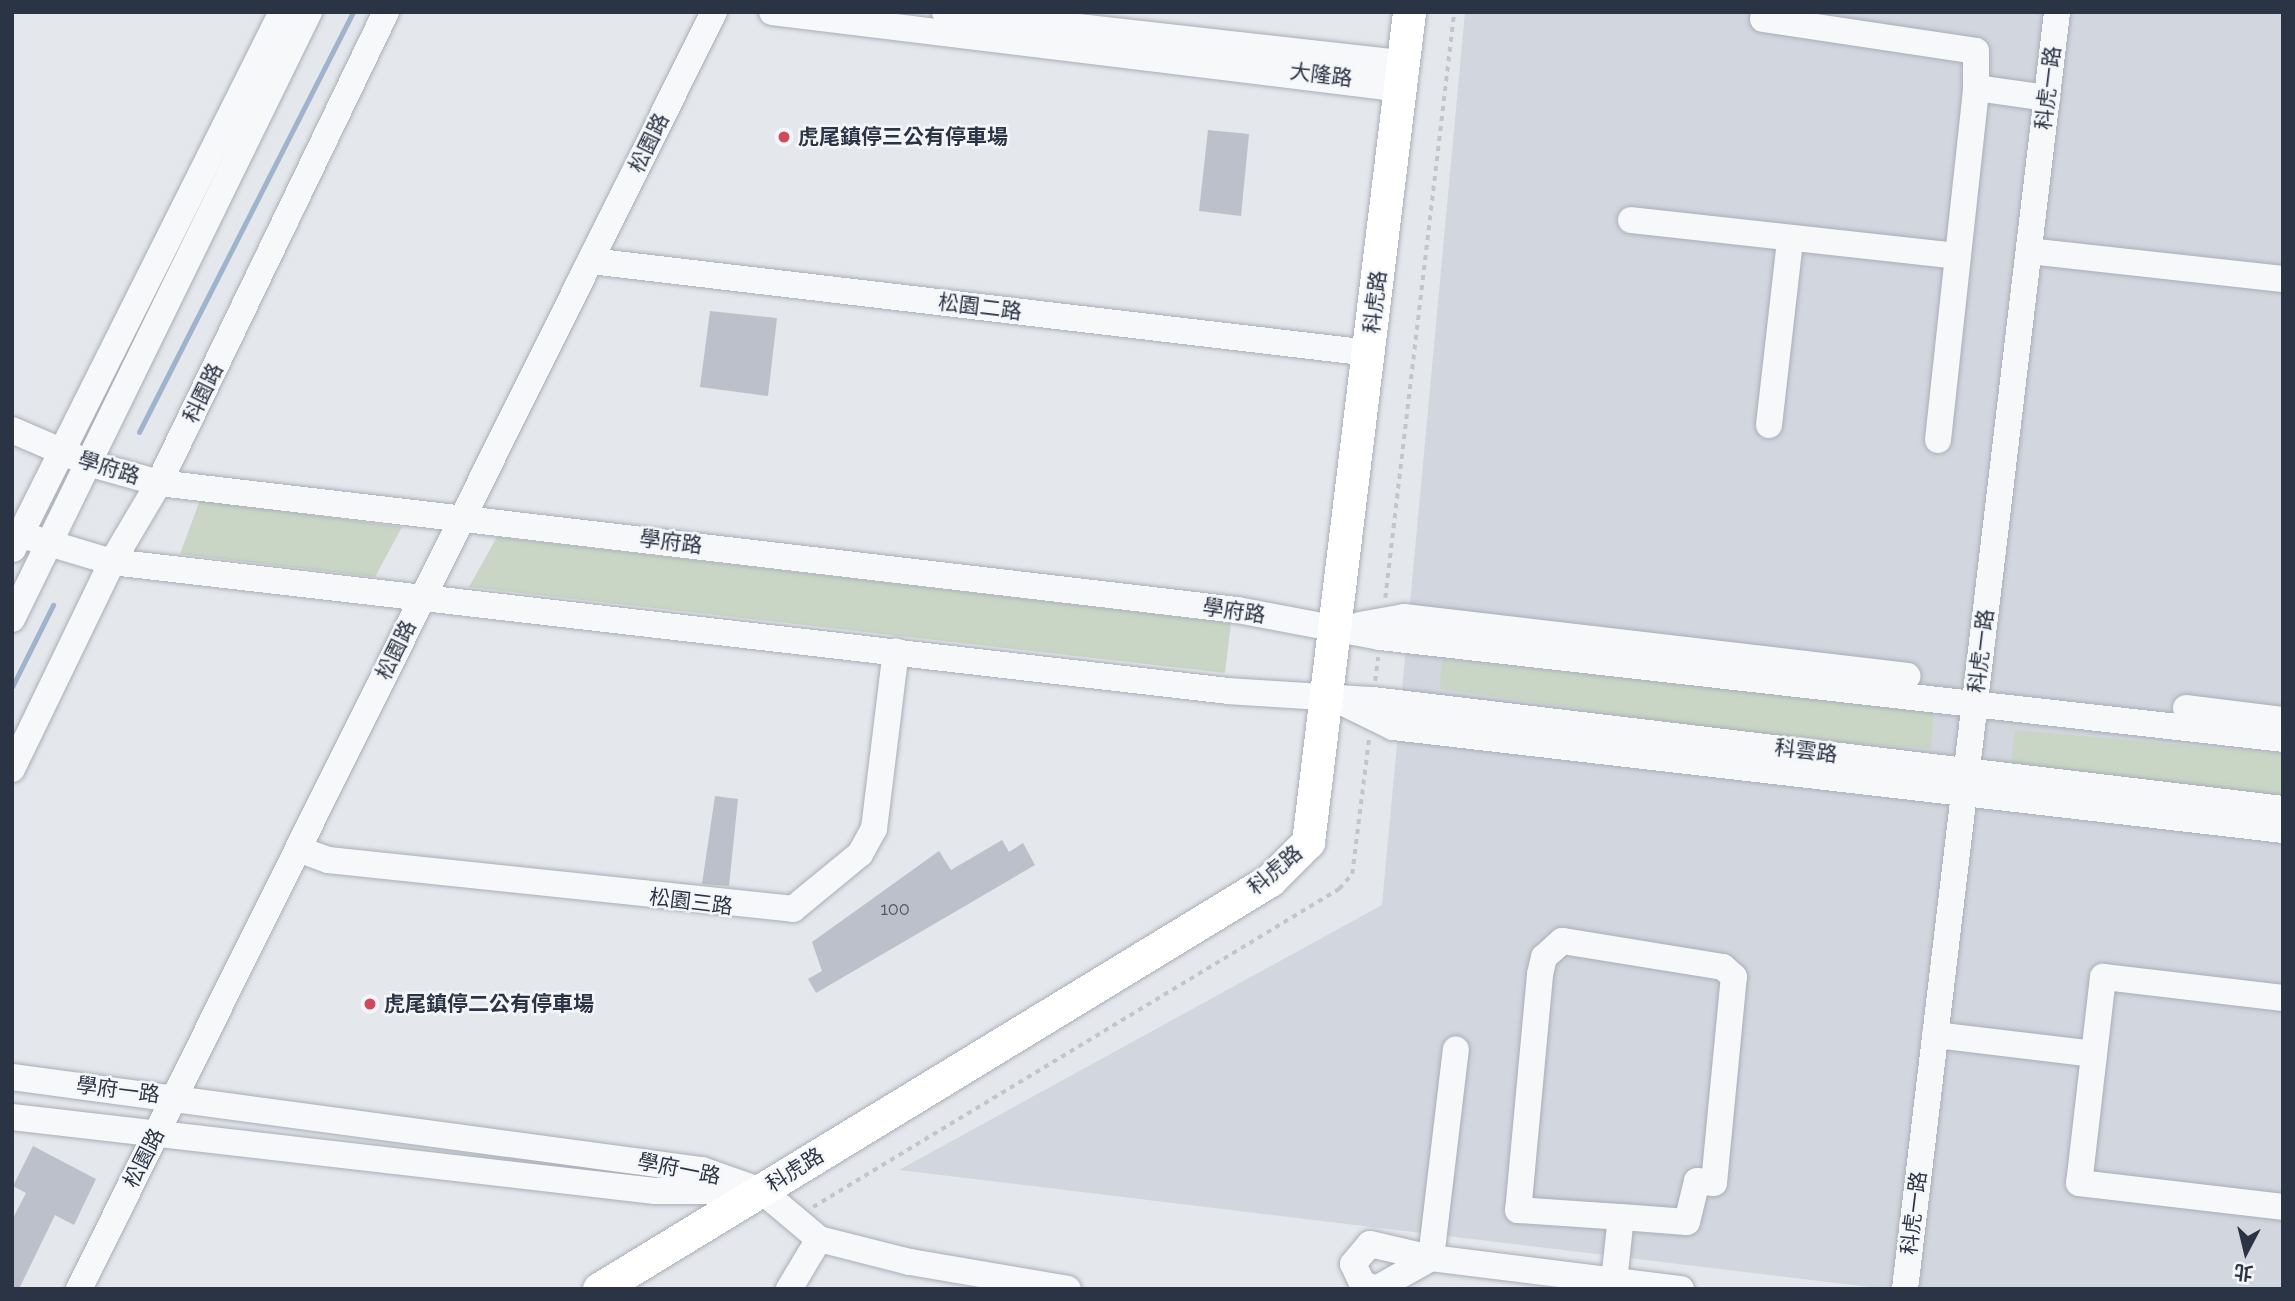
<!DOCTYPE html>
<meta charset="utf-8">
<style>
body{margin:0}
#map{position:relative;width:2295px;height:1301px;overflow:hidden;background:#e4e7ec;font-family:Raleway,"Noto Sans TC",sans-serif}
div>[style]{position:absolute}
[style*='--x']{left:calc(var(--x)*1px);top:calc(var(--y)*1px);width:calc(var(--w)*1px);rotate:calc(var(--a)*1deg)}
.built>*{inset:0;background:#d2d6de}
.green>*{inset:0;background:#c9d6c5}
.stream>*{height:5px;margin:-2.5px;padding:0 2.5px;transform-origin:2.5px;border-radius:2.5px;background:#9fb4cc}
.building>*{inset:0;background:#bbc0ca}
.path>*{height:3.5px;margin-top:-1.75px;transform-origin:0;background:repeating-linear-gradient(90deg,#c2c5cb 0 5px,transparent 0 10px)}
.roads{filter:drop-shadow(0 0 2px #a9aeb7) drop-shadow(0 0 2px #a9aeb7)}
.minor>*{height:26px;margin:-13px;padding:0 13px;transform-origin:13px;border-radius:13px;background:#f7f8fa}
.major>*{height:33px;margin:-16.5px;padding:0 16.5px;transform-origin:16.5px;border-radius:16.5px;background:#fff}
.dots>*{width:19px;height:19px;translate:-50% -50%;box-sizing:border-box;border:4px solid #f4f6f9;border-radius:50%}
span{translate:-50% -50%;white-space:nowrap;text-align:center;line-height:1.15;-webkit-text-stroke:5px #f4f6f9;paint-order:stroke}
.number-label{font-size:18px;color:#4f5766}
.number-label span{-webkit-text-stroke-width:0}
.street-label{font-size:21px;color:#2b3445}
.poi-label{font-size:21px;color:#2b3445;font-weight:700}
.left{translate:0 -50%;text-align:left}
.frame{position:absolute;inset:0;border:14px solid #2b3445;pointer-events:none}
.north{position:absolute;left:2211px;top:1217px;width:70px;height:70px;-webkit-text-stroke:5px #f4f6f9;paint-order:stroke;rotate:187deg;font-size:19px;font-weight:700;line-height:28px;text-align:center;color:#2b3445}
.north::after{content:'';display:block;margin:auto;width:24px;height:32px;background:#2b3445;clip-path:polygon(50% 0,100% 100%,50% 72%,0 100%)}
</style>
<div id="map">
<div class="built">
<i style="clip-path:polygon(1465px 12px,2283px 12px,2283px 1289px,1886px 1289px,899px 1170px,1382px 905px)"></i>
</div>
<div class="green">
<i style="clip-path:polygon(200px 500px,402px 527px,375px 577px,180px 554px)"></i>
<i style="clip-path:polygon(497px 537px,1231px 623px,1225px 673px,469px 587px)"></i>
<i style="clip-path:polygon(1442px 660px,1934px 708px,1931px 749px,1787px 738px,1440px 689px)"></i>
<i style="clip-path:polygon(2015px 730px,2283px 754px,2283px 797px,2011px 764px)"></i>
</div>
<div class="stream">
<i style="--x:139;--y:432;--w:471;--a:-63"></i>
<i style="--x:12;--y:687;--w:92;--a:-63.4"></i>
</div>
<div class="building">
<i style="clip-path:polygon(1208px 130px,1249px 134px,1241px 216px,1199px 211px)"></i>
<i style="clip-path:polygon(710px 311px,777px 318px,768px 396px,700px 387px)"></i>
<i style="clip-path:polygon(715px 796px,738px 799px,729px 886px,702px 884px)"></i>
<i style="clip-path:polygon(1002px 840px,1009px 852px,1023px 843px,1035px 865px,816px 993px,808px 979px,822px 971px,812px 942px,939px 851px,951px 870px)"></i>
<i style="clip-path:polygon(33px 1146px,96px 1179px,74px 1225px,55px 1215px,19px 1289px,12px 1289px,12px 1220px,26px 1193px,13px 1186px)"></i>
</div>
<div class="path">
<i style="--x:1385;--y:598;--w:590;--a:-83.28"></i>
<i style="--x:1375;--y:681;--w:24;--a:-83"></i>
<i style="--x:813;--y:1207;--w:615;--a:-31.16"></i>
<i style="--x:1339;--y:889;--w:20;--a:-49"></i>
<i style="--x:1352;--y:874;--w:138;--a:-82.9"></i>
</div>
<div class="roads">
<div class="minor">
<i style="--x:772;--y:12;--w:619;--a:6.96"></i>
<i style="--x:1386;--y:87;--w:23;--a:-45"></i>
<i style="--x:1402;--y:71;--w:14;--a:-141"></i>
<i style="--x:1391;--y:62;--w:449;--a:-173.6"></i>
<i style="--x:1763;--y:19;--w:215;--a:8.5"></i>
<i style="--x:1976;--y:51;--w:37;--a:90"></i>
<i style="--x:1631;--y:220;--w:326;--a:6.3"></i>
<i style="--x:2029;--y:251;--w:256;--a:6.3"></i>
<i style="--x:591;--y:261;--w:783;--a:6.74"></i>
<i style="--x:1769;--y:425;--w:186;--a:-83.5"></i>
<i style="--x:12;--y:430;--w:86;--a:23.3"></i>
<i style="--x:91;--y:464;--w:71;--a:15.6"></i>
<i style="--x:159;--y:483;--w:1085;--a:6.72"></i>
<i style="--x:1237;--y:610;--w:146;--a:10.7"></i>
<i style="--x:1380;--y:637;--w:909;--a:6.44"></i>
<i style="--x:1938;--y:440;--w:354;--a:-83.8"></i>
<i style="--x:1976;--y:88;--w:72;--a:8"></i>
<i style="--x:12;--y:532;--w:104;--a:16.7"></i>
<i style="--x:112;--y:562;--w:1123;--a:6.59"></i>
<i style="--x:1228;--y:691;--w:145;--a:3.6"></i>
<i style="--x:1373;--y:700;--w:917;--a:6.83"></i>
<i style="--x:13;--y:549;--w:601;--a:-63.39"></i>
<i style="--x:12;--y:619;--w:676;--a:-63.93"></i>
<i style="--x:1360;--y:625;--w:45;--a:-10.3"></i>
<i style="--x:1404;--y:617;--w:507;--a:6.68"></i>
<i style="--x:1346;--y:704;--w:52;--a:26.1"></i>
<i style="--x:1393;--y:727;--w:896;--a:6.6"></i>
<i style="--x:2186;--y:708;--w:98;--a:7.1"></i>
<i style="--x:12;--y:769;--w:230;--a:-64.2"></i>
<i style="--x:112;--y:562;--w:92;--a:-59.3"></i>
<i style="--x:159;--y:483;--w:523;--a:-64.27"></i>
<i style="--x:298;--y:849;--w:32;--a:20"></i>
<i style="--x:328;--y:860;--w:468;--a:6"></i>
<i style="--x:793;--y:909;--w:87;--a:-39.4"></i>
<i style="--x:860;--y:854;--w:29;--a:-61"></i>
<i style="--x:874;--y:829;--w:179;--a:-83"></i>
<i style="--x:2283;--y:998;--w:181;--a:-173.3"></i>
<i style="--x:2103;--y:977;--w:207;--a:96.6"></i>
<i style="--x:2079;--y:1183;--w:205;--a:6.7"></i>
<i style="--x:1935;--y:1035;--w:160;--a:6.8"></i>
<i style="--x:12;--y:1077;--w:696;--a:7.68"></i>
<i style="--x:702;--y:1170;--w:64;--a:19.3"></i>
<i style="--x:762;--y:1191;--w:75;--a:40.1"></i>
<i style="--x:819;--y:1239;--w:94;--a:14.2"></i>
<i style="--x:910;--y:1262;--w:160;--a:9.7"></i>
<i style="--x:12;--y:1117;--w:647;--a:6.57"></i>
<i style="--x:655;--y:1191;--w:88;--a:0"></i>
<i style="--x:1431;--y:1258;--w:210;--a:-83.2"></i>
<i style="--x:1614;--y:1281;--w:64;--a:-83.8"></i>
<i style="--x:1621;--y:1217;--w:66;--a:4.3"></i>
<i style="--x:1687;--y:1222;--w:42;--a:-76.3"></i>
<i style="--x:1697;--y:1181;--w:17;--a:7"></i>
<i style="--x:1714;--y:1183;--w:207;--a:-84.5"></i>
<i style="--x:1734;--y:977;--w:15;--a:-138"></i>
<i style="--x:1723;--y:967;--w:163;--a:-170.8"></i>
<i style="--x:1562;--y:941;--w:24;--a:138"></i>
<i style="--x:1544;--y:957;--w:18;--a:103"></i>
<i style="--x:1540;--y:975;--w:236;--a:95.3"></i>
<i style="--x:1518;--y:1210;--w:103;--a:3.9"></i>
<i style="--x:79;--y:1289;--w:1426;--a:-63.56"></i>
<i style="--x:789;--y:1289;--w:58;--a:-59"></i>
<i style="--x:1375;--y:1289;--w:14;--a:-155"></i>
<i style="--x:1362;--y:1283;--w:21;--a:-115"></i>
<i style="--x:1353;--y:1264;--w:26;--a:-50"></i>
<i style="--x:1370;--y:1244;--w:63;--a:12.9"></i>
<i style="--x:1431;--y:1258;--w:252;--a:7.1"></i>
<i style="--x:1376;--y:1289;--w:63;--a:-29.4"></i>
<i style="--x:1905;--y:1289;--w:1286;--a:-83.21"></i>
</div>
<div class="major">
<i style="--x:599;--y:1289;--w:786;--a:-31.36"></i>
<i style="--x:1270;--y:880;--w:54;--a:-45"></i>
<i style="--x:1308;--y:842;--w:836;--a:-83.06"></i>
</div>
</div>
<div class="dots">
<i style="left:784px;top:137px;background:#d1495b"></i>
<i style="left:370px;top:1004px;background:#d1495b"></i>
</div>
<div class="number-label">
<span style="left:895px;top:909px">100</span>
</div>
<div class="street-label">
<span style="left:1321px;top:75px;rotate:7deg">大隆路</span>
<span style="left:2048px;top:88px;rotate:-83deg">科虎一路</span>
<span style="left:649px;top:143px;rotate:-64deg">松園路</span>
<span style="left:1375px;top:302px;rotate:-83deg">科虎路</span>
<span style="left:980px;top:307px;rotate:7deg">松園二路</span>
<span style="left:203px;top:393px;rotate:-64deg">科園路</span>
<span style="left:109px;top:468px;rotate:17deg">學府路</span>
<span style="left:671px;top:542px;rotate:7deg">學府路</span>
<span style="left:1234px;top:611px;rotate:8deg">學府路</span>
<span style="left:396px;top:650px;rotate:-64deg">松園路</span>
<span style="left:1981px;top:651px;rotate:-83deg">科虎一路</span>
<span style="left:1806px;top:751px;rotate:7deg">科雲路</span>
<span style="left:1275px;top:870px;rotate:-40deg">科虎路</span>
<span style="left:691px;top:902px;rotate:7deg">松園三路</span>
<span style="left:118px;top:1090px;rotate:7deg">學府一路</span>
<span style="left:144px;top:1158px;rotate:-63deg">松園路</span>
<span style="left:679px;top:1169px;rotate:11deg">學府一路</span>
<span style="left:795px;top:1170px;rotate:-32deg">科虎路</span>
<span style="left:1914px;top:1213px;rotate:-83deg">科虎一路</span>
</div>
<div class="poi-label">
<span class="left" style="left:798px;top:137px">虎尾鎮停三公有停車場</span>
<span class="left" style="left:384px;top:1004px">虎尾鎮停二公有停車場</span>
</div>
<div class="frame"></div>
<div class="north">北</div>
</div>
